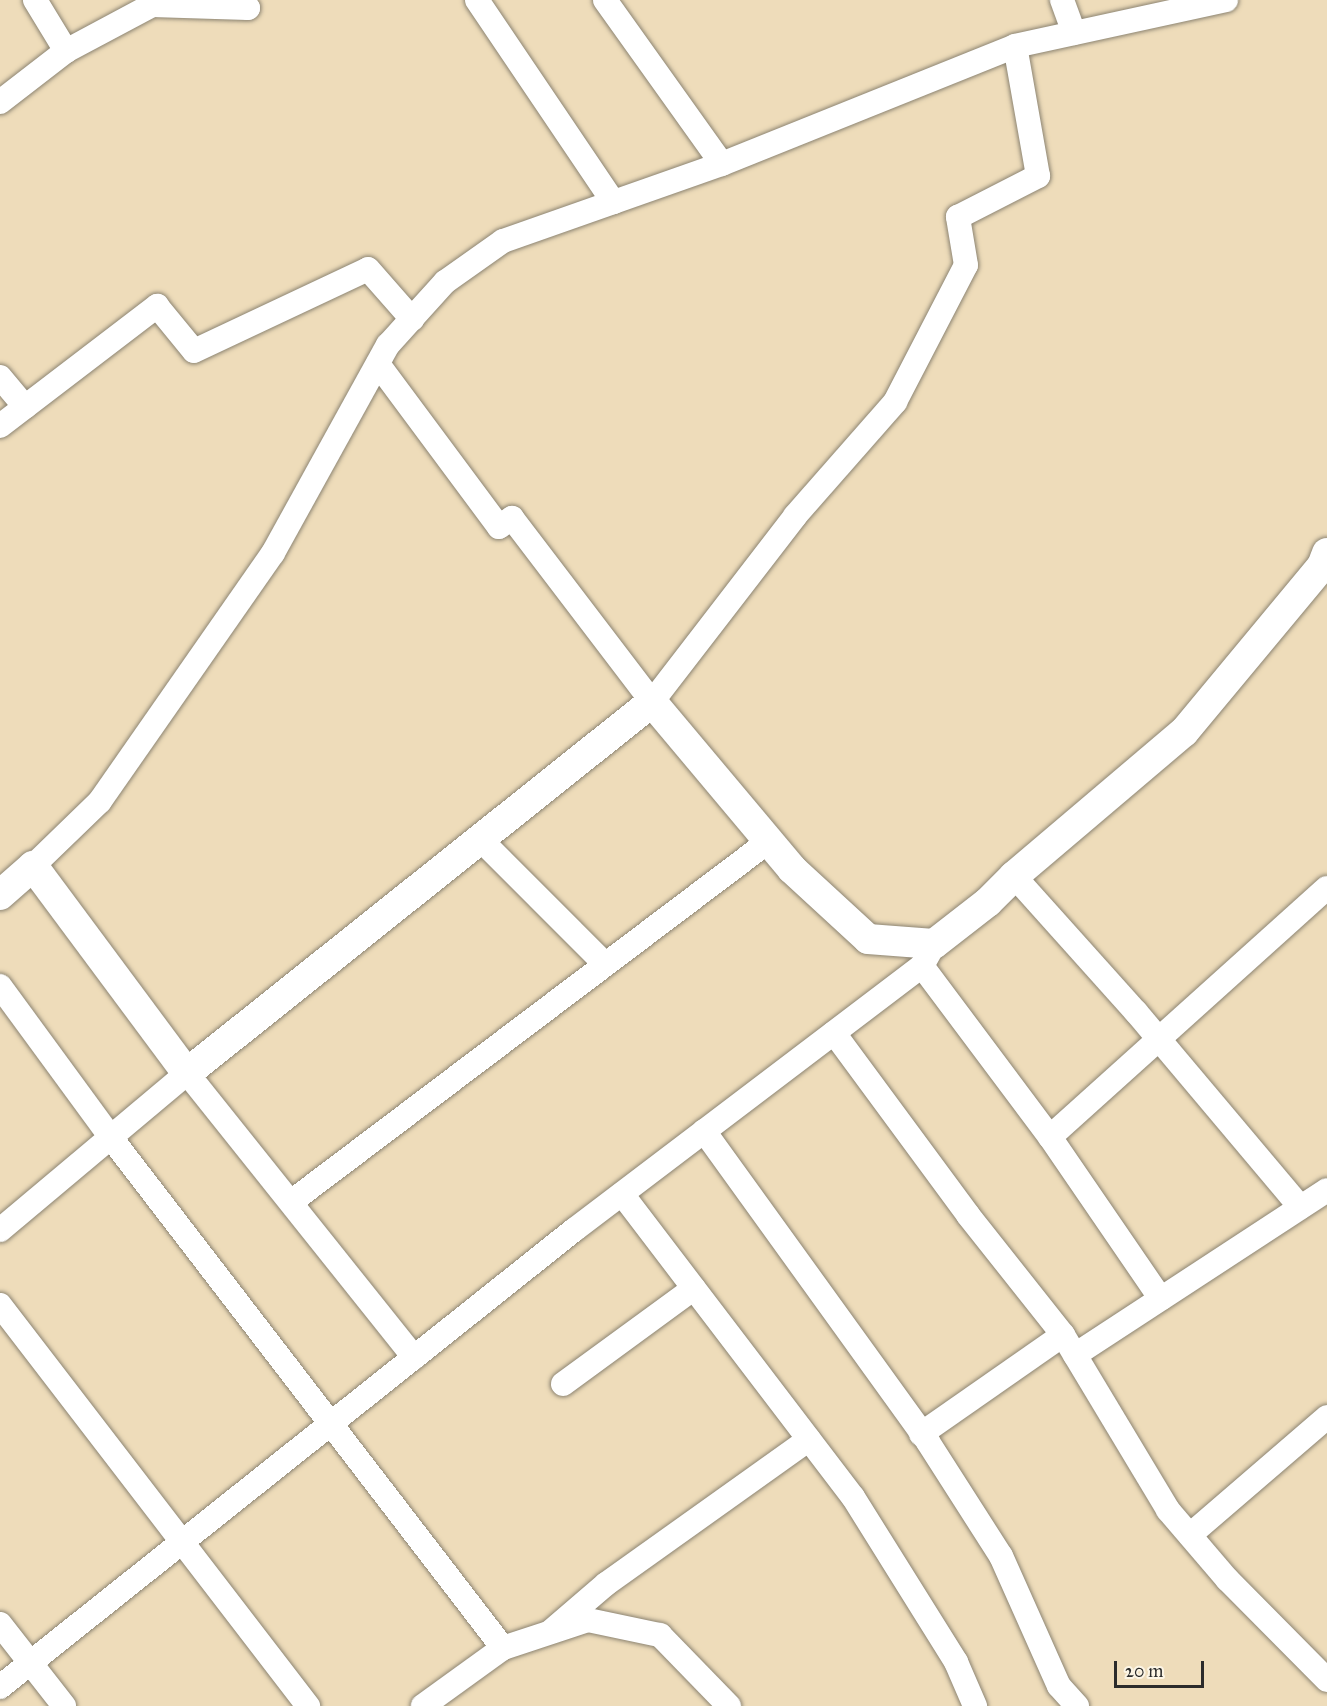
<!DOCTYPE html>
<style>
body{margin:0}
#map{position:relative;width:1327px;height:1706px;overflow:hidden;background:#eedcba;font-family:"IM FELL Great Primer",serif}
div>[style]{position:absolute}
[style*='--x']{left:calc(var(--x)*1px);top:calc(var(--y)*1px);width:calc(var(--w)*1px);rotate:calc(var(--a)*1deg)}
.roads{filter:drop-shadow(0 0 2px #8c8472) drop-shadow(0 0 2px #8c8472)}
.minor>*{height:24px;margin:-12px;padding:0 12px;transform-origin:12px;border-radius:12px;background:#fff}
.tertiary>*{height:30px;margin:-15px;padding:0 15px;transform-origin:15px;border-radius:15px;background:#fff}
span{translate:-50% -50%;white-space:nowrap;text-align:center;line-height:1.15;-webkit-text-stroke:4.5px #fcf5e5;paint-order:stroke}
.scale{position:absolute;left:1114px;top:1661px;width:90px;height:27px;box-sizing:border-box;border:3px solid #2b2b2b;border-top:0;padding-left:8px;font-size:18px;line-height:21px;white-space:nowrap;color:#2b2b2b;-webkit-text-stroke:4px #fcf5e5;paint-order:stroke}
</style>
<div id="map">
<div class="roads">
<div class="minor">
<i style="--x:35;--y:0;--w:60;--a:58.7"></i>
<i style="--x:477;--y:0;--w:244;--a:56"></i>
<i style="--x:605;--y:0;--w:201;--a:54.5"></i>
<i style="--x:1062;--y:0;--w:35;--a:70"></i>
<i style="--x:0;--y:102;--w:83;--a:-37.7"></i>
<i style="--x:66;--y:51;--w:98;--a:-28.1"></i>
<i style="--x:152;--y:5;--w:96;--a:1.8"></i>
<i style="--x:248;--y:8;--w:10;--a:-127"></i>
<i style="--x:378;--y:364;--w:203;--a:53.4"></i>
<i style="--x:499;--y:527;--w:16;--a:-35"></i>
<i style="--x:512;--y:518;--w:231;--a:52.7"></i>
<i style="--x:652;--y:702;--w:235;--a:-52.4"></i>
<i style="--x:795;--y:516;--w:152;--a:-48.7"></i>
<i style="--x:895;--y:402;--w:154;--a:-62.6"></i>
<i style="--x:966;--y:265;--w:49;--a:-99.5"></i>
<i style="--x:958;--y:217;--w:90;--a:-27.1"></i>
<i style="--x:1038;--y:176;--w:132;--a:-100"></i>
<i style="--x:0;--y:377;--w:39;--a:50"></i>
<i style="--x:0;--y:426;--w:198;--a:-37.4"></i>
<i style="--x:157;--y:306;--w:58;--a:50.6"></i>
<i style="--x:194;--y:351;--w:192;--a:-25.2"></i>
<i style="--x:368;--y:269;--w:67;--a:48.7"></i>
<i style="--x:480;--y:839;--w:177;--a:45"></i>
<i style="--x:33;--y:866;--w:93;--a:-44.1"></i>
<i style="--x:100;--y:801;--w:302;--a:-55.1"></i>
<i style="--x:273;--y:553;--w:238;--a:-61.1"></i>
<i style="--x:388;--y:345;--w:85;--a:-47.9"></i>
<i style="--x:445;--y:282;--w:71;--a:-35.3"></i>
<i style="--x:503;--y:241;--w:232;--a:-19.4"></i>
<i style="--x:722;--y:164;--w:316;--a:-21.9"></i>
<i style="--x:1015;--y:46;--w:216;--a:-12.3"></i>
<i style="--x:1014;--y:876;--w:183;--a:48.1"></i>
<i style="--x:1136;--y:1012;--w:255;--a:49.9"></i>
<i style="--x:922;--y:966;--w:214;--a:53.2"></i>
<i style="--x:1050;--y:1137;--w:196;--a:55.6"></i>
<i style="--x:0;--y:986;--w:190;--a:53.8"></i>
<i style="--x:112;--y:1139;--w:642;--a:52.47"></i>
<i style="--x:503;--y:1648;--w:99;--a:144.1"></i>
<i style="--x:834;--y:1033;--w:226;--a:53.6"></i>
<i style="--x:968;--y:1215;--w:153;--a:51.6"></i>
<i style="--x:1063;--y:1335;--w:204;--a:59"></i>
<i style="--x:1168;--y:1510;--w:91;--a:49.5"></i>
<i style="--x:1227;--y:1579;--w:142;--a:45.3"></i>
<i style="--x:704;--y:1131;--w:383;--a:54.2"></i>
<i style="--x:928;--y:1442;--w:135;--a:57.4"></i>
<i style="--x:1001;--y:1556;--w:142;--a:66"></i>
<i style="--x:1059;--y:1686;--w:27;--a:48"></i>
<i style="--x:1050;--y:1137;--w:372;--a:-42"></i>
<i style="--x:622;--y:1194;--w:381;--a:52.7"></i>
<i style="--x:853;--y:1497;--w:195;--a:58"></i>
<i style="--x:956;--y:1662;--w:48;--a:66.6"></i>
<i style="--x:291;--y:1202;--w:599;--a:-37.06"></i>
<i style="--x:0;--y:1230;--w:244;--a:-40"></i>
<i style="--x:187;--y:1073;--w:364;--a:51.4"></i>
<i style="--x:0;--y:1305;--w:506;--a:52.47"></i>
<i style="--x:1075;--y:1355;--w:301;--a:-33.2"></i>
<i style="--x:563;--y:1384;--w:162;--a:-36.2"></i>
<i style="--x:921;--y:1434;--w:173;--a:-34.9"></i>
<i style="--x:1190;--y:1535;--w:181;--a:-40.7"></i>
<i style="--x:0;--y:1624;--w:104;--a:52"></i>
<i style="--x:550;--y:1632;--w:74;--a:-40.6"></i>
<i style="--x:606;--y:1584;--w:249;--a:-35.5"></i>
<i style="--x:503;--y:1648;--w:89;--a:-18.2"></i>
<i style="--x:588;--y:1620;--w:74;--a:11.8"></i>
<i style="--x:660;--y:1635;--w:99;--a:45.8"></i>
<i style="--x:0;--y:1687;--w:734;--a:-38.53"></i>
<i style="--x:574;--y:1230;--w:437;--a:-37.2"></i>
<i style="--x:922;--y:966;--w:25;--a:-61"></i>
</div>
<div class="tertiary">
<i style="--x:0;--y:895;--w:44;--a:-41.3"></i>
<i style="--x:33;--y:866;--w:258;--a:53.4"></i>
<i style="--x:187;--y:1073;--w:595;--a:-38.58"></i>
<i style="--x:652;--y:702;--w:218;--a:50"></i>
<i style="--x:792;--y:869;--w:103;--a:42.6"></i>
<i style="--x:868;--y:939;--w:66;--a:4.3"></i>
<i style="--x:934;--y:944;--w:68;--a:-37.9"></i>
<i style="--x:988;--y:902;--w:37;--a:-45"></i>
<i style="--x:1014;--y:876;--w:223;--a:-40.3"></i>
<i style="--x:1184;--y:732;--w:216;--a:-50.3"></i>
<i style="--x:1322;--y:566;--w:14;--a:-69"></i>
</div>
</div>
<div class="scale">20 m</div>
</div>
